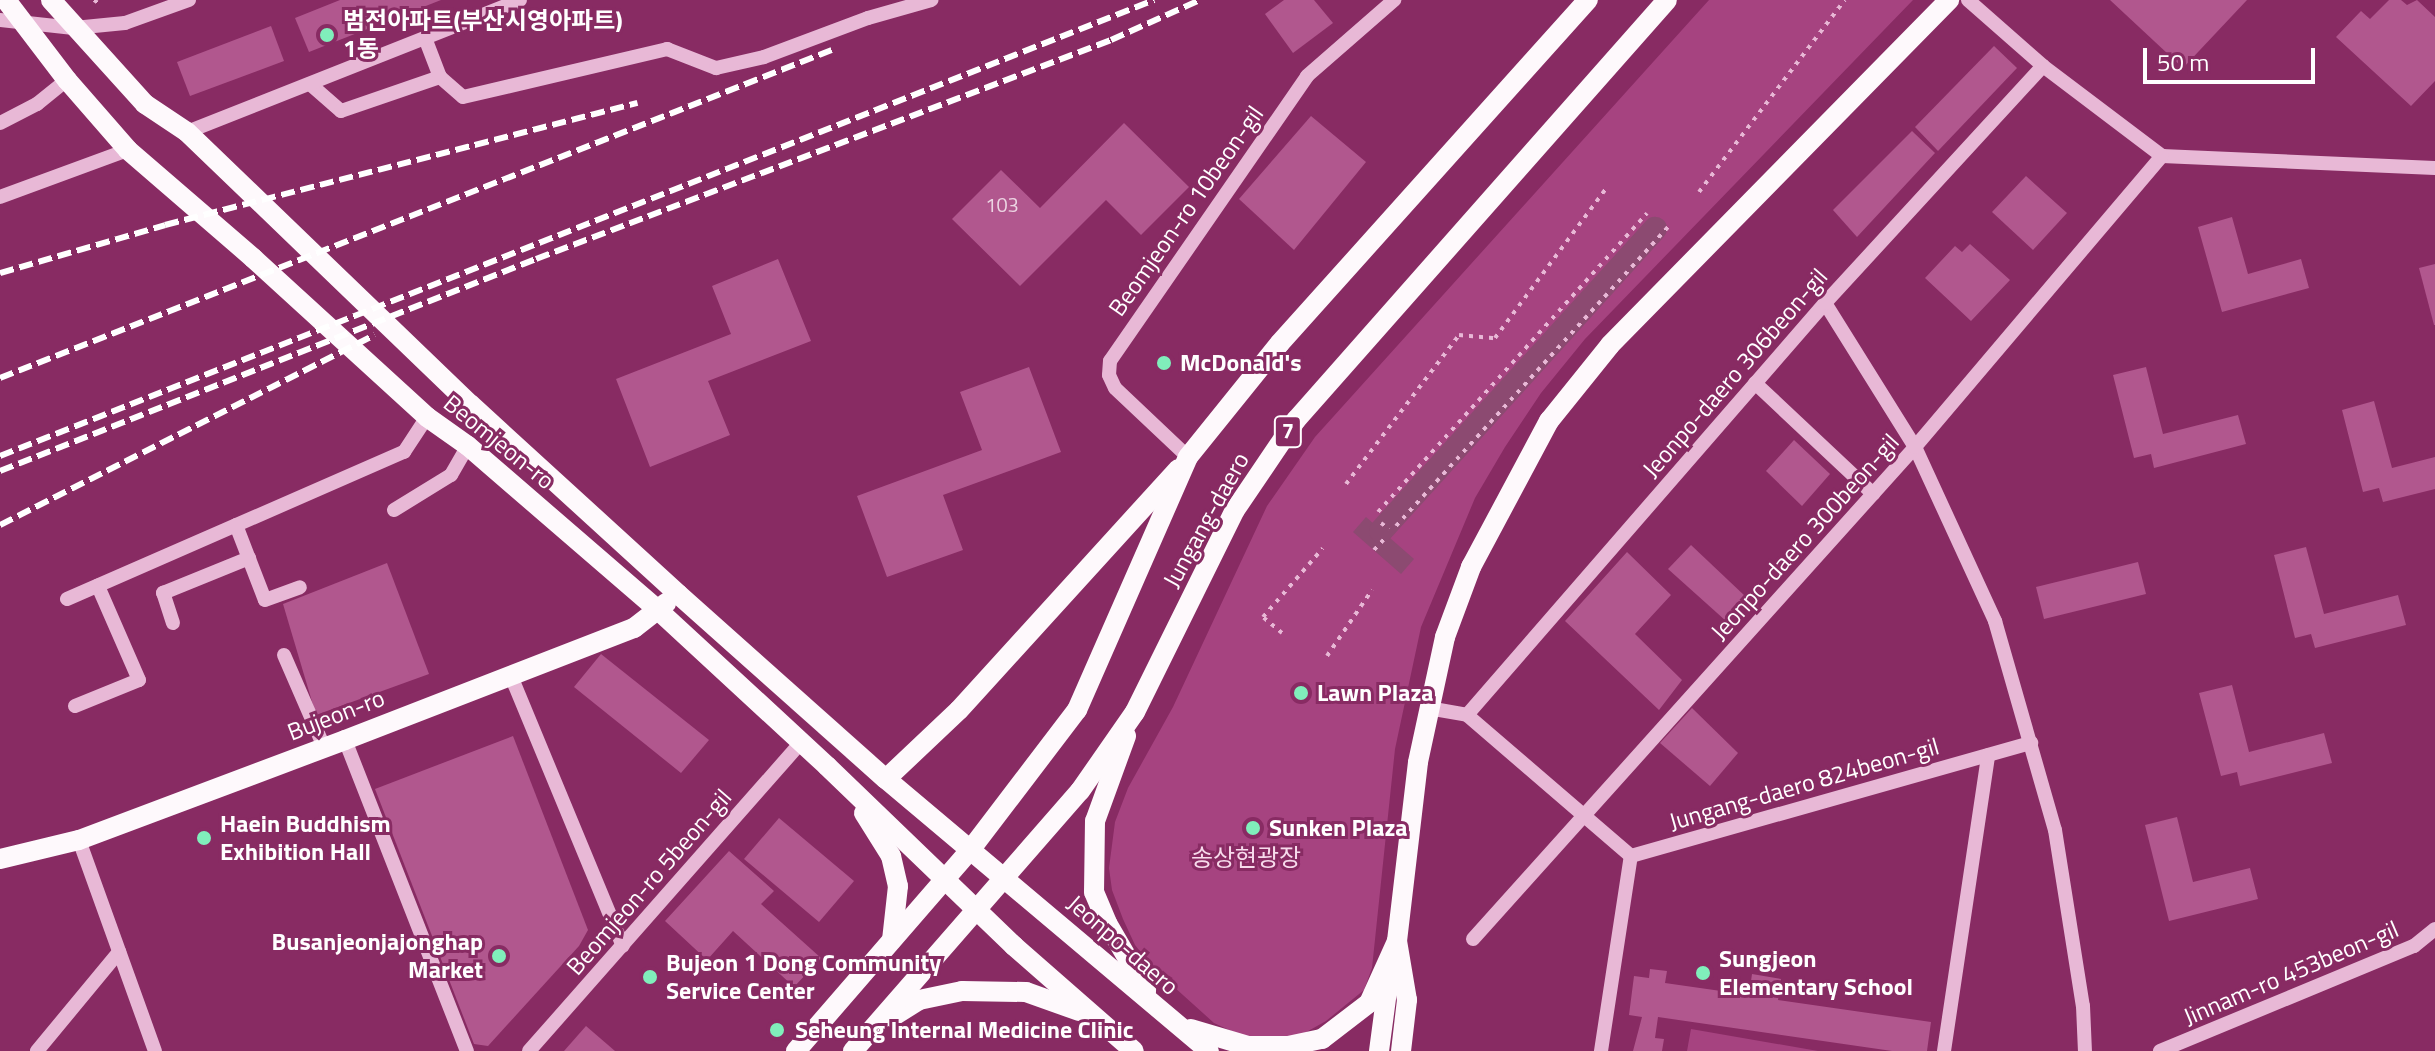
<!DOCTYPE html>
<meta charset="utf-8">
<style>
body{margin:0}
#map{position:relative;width:2435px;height:1051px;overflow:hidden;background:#882b63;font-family:"Titillium Web","Noto Sans KR",sans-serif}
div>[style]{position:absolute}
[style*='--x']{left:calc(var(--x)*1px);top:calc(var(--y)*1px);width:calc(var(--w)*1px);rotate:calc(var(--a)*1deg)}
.green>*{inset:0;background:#a64380}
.water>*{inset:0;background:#8c4a71}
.canal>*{height:24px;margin:-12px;padding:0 12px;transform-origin:12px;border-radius:12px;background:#8c4a71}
.building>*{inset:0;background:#b1578e}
.path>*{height:4px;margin-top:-2px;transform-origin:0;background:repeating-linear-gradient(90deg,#e8b8d6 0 4px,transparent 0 10px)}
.minor>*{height:14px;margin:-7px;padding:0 7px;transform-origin:7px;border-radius:7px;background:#e8b8d6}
.major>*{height:20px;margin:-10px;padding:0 10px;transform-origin:10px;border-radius:10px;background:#fef9fc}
.rail>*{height:6px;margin-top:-3px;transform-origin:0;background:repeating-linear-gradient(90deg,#fff 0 14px,transparent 0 20px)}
.dots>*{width:22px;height:22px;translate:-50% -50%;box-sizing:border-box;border:4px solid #882b63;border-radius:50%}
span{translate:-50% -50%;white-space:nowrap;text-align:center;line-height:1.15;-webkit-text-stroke:6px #882b63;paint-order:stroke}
.number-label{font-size:20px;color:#ecd5e3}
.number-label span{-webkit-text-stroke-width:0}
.shield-label span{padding:2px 6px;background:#882b63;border:2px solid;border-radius:6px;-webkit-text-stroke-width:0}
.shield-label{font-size:22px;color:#fff;font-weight:700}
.poi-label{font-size:24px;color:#fff;font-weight:700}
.left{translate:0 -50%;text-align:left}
.right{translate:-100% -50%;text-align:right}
.street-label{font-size:24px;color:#fff}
.park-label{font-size:24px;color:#f7dbec}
.scale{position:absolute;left:2143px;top:48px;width:172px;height:36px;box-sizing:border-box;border:4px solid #fff;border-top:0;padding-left:10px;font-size:24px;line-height:28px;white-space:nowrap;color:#fff;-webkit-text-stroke:6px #882b63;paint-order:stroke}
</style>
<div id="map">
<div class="green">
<i style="clip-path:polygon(1709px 0,1913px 0,1585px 339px,1541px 393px,1505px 447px,1475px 498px,1421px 627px,1395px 749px,1372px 968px,1364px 990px,1326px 1021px,1301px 1035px,1270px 1040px,1240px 1035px,1214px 1023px,1153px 968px,1135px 945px,1123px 919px,1112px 890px,1109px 868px,1115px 822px,1128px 788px,1173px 707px,1267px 506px,1315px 437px)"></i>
<i style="clip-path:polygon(1691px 1029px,1818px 1051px,1687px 1051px)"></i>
</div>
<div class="water">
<i style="clip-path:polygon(1366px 517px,1414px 559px,1401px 574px,1353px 532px)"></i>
</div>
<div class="canal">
<i style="--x:1381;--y:531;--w:408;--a:-47.8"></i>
</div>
<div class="building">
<i style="clip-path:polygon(340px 0,441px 0,309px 52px,295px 18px)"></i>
<i style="clip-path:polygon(1284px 0,1314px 0,1333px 23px,1293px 53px,1265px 14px)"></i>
<i style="clip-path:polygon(2110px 0,2247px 0,2183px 68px)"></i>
<i style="clip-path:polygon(2389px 0,2401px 0,2407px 5px,2417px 0,2435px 17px,2435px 81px,2411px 106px,2336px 37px,2361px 11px,2370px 19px)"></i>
<i style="clip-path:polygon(271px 26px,284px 61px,190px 96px,177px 62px)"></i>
<i style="clip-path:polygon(1994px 46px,2017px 68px,1938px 151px,1915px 127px)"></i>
<i style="clip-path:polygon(1311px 116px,1366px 162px,1294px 250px,1239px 199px)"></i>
<i style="clip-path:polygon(1124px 123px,1189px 187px,1141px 235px,1106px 200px,1020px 286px,952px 219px,1001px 170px,1040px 208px)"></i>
<i style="clip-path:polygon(1912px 131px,1935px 153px,1857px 237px,1833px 210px)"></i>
<i style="clip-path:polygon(2026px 176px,2067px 213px,2033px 250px,1992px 212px)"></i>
<i style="clip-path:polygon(2232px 217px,2248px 274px,2301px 259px,2309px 288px,2222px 312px,2198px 227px)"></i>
<i style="clip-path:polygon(1970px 244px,2010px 280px,1971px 321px,1925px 278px,1955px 246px,1962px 252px)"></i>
<i style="clip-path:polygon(778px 259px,811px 341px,708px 381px,730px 435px,650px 467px,616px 379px,731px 334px,712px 286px)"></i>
<i style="clip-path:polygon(2435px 264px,2435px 325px,2434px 325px,2419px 268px)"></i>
<i style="clip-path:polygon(1029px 367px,1061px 452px,943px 495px,963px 550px,887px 577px,857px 496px,982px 450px,960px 392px)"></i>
<i style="clip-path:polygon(2146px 367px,2163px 434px,2238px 415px,2246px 444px,2154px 468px,2151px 454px,2134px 458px,2113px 375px)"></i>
<i style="clip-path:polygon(2374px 401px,2392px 468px,2435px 457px,2435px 489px,2383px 502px,2379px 488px,2363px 492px,2342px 410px)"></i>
<i style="clip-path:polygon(1794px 440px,1830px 474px,1802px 506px,1766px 471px)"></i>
<i style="clip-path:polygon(1691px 545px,1746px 597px,1726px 621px,1668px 569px)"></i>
<i style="clip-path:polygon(2306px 547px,2324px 614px,2398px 595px,2406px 625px,2315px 648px,2311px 634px,2295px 638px,2274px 555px)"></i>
<i style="clip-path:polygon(1627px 552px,1671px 595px,1635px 634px,1682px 680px,1659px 710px,1565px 621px)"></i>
<i style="clip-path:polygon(2138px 562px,2146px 594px,2044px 619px,2036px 587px)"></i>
<i style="clip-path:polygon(387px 563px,429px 674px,316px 715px,283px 604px)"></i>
<i style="clip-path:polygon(601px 654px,709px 740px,681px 773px,574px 687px)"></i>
<i style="clip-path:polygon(2232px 685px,2249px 752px,2324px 733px,2332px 763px,2240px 786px,2237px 772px,2221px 776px,2199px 693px)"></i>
<i style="clip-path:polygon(1692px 708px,1738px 753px,1710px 786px,1660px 743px)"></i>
<i style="clip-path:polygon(513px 736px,588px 930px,579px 946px,488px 1046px,474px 1044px,375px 789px)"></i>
<i style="clip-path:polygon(2177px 817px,2193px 882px,2250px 868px,2258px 899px,2169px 921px,2145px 825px)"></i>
<i style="clip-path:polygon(779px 818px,854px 881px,819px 922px,744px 859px)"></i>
<i style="clip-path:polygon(729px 851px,774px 891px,761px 904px,821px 958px,794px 987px,733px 931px,707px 960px,665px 921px)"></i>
<i style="clip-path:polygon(1650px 969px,1667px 971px,1665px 983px,1749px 995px,1752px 974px,1781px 979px,1778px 1000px,1931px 1022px,1927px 1051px,1892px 1051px,1658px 1017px,1655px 1038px,1664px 1039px,1662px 1051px,1633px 1051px,1642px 1017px,1629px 1015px,1634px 976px,1649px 978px)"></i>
<i style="clip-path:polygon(586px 1026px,615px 1051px,564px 1051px)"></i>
</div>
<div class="path">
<i style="--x:94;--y:0;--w:5;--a:37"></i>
<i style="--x:1699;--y:192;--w:241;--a:-52.8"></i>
<i style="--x:1346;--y:484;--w:187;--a:-52.8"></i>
<i style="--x:1459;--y:335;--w:36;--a:5"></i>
<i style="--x:1495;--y:338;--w:188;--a:-53.4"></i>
<i style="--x:1378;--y:512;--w:402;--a:-48"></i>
<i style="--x:1381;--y:523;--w:10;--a:37"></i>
<i style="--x:1396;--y:526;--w:404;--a:-47.7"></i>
<i style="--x:1374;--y:550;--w:19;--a:-47"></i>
<i style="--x:1282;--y:633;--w:25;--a:-140"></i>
<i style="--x:1263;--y:617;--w:91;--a:-49"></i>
<i style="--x:1327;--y:656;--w:80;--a:-55.7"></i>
</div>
<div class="minor">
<i style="--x:1968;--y:0;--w:100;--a:41.3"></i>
<i style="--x:2043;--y:66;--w:149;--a:37.1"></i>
<i style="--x:2162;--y:156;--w:273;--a:2.5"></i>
<i style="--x:0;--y:20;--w:74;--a:6.2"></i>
<i style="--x:74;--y:28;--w:51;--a:-5.6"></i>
<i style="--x:125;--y:23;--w:68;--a:-19.8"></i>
<i style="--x:440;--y:77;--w:30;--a:41"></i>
<i style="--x:463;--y:97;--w:210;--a:-13.2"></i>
<i style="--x:667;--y:49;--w:53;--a:21.2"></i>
<i style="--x:716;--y:68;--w:49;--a:-12.9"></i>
<i style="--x:764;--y:57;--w:111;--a:-20.6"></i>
<i style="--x:868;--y:18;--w:66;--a:-15.9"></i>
<i style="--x:310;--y:84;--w:41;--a:41.1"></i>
<i style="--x:341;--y:111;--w:105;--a:-19"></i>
<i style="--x:440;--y:77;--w:42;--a:-111"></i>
<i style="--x:0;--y:123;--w:42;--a:-27.2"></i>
<i style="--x:37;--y:104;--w:38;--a:-39"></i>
<i style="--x:187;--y:132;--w:358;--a:-21.6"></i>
<i style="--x:0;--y:197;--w:136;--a:-20.2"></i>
<i style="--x:1825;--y:303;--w:170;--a:58"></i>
<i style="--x:1915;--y:447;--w:192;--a:65.3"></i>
<i style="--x:1995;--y:621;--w:217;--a:74"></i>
<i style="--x:2055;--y:830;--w:178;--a:81"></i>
<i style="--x:2083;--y:1006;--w:45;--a:87.5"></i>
<i style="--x:1755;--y:383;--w:162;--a:43.2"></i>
<i style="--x:1188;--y:457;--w:100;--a:-136.6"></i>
<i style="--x:1115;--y:388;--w:14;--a:-115"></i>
<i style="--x:1109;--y:375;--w:14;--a:-86"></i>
<i style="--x:1110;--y:361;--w:346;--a:-55.3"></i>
<i style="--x:1307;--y:76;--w:116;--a:-41.1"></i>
<i style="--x:394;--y:510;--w:67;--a:-31.6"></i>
<i style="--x:451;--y:475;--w:34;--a:-60"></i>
<i style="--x:236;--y:525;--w:80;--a:68.9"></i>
<i style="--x:265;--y:600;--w:37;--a:-20"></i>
<i style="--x:67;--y:599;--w:368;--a:-23.6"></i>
<i style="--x:404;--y:452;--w:42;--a:-56.7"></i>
<i style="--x:173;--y:623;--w:32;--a:-108"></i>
<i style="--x:163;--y:593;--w:93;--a:-22.1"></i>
<i style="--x:284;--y:655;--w:100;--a:66.5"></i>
<i style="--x:511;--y:676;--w:292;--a:67.5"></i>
<i style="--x:75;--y:706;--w:69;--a:-22.1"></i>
<i style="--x:139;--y:680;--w:103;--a:-113.6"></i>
<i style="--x:1428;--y:708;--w:40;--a:10"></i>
<i style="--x:1467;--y:715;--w:546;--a:-49.01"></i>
<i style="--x:1825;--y:303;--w:322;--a:-47.4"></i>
<i style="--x:1467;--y:715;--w:216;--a:40.7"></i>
<i style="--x:1631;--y:856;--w:416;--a:-15.8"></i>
<i style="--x:345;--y:740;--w:334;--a:68.6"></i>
<i style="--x:79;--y:840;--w:224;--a:70.2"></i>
<i style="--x:1473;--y:939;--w:661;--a:-48.06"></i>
<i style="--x:1915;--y:447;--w:382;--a:-49.7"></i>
<i style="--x:37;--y:1051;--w:129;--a:-50.4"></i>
<i style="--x:529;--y:1051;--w:411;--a:-48.6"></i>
<i style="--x:1601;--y:1051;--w:197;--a:-81.3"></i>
<i style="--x:1944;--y:1051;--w:299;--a:-81.5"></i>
<i style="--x:2160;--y:1051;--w:275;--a:-22.5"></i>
<i style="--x:2414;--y:946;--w:27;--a:-39"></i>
</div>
<div class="major">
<i style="--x:6;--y:0;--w:101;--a:52.7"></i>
<i style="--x:67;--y:80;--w:93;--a:48.9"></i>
<i style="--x:128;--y:150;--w:165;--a:40.8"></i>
<i style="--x:253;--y:258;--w:236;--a:42.4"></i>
<i style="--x:427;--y:417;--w:50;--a:35.3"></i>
<i style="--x:468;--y:446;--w:251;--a:40.8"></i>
<i style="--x:658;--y:610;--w:230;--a:42.7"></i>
<i style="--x:827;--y:766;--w:260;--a:43.9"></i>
<i style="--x:1014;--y:946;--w:159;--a:41.2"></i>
<i style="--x:51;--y:0;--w:140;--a:47.9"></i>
<i style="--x:145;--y:104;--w:50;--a:33.7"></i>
<i style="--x:187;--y:132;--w:393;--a:43.9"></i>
<i style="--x:470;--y:404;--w:282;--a:42.4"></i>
<i style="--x:678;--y:594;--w:278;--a:41.7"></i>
<i style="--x:886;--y:779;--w:422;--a:40.1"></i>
<i style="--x:1126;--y:736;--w:90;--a:110"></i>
<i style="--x:1095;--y:821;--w:71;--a:90.8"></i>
<i style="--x:1094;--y:892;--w:34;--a:67"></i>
<i style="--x:1107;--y:923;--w:78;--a:59.8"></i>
<i style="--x:886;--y:779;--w:100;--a:-43.4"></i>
<i style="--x:959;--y:710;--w:326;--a:-47.7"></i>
<i style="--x:864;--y:813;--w:51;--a:57.9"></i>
<i style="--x:891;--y:856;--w:31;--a:77"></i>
<i style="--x:898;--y:886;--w:54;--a:96.3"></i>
<i style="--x:0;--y:859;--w:81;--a:-13.5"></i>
<i style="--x:79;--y:840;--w:284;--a:-20.6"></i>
<i style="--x:345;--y:740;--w:310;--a:-21.2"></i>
<i style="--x:634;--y:628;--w:41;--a:-38"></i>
<i style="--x:1397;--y:941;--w:60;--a:80.4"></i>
<i style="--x:1407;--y:1000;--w:51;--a:96.7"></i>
<i style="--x:892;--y:1017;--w:32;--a:-32"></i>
<i style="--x:919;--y:1000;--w:44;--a:-11.8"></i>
<i style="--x:962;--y:991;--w:64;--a:0.9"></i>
<i style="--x:1026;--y:992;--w:56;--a:19.7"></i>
<i style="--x:1191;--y:1029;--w:59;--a:16.6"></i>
<i style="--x:1248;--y:1046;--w:40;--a:0"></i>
<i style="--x:1288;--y:1046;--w:35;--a:-12"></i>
<i style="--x:1322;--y:1039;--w:59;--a:-37.5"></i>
<i style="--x:1369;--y:1003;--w:68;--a:-65.7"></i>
<i style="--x:1397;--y:941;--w:180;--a:-83.3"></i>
<i style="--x:1418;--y:762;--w:128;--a:-77.8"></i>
<i style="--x:1445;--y:637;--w:75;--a:-69.6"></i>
<i style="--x:1471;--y:567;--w:166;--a:-61.9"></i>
<i style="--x:1549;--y:421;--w:97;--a:-51.2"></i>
<i style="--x:1610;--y:345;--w:484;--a:-45.5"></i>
<i style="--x:796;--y:1051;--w:267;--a:-49.1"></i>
<i style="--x:971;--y:849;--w:175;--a:-52.7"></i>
<i style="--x:1077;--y:710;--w:276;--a:-66.3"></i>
<i style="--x:1188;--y:457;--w:146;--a:-51.1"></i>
<i style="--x:1280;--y:343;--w:461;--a:-48.1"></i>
<i style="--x:853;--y:1051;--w:345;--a:-48.9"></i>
<i style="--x:1080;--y:791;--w:96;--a:-55.2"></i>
<i style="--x:1135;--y:712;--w:225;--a:-63.7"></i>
<i style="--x:1235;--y:510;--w:109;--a:-55.9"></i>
<i style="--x:1296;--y:420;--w:560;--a:-48.54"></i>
<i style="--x:1379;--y:1051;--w:76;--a:-82.4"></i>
</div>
<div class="rail">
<i style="--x:0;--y:273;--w:172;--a:-16.2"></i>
<i style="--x:165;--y:225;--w:488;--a:-14.5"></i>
<i style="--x:0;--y:378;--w:894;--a:-21.52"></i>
<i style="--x:0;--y:456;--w:1241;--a:-21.56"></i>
<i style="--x:0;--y:471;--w:576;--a:-21.58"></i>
<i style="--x:536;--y:259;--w:615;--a:-20.85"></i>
<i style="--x:1111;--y:40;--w:98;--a:-24.2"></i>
<i style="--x:0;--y:525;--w:420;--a:-26.9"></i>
</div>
<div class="dots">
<i style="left:327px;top:35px;background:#80eebb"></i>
<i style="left:1164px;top:363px;background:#80eebb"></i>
<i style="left:1301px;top:693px;background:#80eebb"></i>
<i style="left:1253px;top:828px;background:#80eebb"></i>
<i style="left:204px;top:838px;background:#80eebb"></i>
<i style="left:499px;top:956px;background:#80eebb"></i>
<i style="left:1703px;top:973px;background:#80eebb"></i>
<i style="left:650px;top:977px;background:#80eebb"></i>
<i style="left:777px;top:1030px;background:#80eebb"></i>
</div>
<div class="number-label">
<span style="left:1002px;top:204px">103</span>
</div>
<div class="shield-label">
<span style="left:1288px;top:432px">7</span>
</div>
<div class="poi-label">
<span class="left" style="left:343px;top:35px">범전아파트(부산시영아파트)<br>1동</span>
<span class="left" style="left:1180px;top:363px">McDonald's</span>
<span class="left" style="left:1317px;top:693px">Lawn Plaza</span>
<span class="left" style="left:220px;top:838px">Haein Buddhism<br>Exhibition Hall</span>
<span class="left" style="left:1269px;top:828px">Sunken Plaza</span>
<span class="right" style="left:483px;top:956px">Busanjeonjajonghap<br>Market</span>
<span class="left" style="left:1719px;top:973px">Sungjeon<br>Elementary School</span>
<span class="left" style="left:666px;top:977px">Bujeon 1 Dong Community<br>Service Center</span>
<span class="left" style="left:795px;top:1030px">Seheung Internal Medicine Clinic</span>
</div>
<div class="street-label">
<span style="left:1186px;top:211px;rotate:-55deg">Beomjeon-ro 10beon-gil</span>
<span style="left:1735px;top:373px;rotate:-49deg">Jeonpo-daero 306beon-gil</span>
<span style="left:499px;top:442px;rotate:39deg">Beomjeon-ro</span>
<span style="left:1206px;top:520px;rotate:-61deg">Jungang-daero</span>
<span style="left:1805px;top:537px;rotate:-48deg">Jeonpo-daero 300beon-gil</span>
<span style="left:336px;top:715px;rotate:-21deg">Bujeon-ro</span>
<span style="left:1804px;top:784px;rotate:-16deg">Jungang-daero 824beon-gil</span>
<span style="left:649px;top:882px;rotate:-49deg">Beomjeon-ro 5beon-gil</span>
<span style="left:1123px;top:945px;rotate:41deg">Jeonpo-daero</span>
<span style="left:2291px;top:973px;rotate:-23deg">Jinnam-ro 453beon-gil</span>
</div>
<div class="park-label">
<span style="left:1246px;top:858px">송상현광장</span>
</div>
<div class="scale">50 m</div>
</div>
